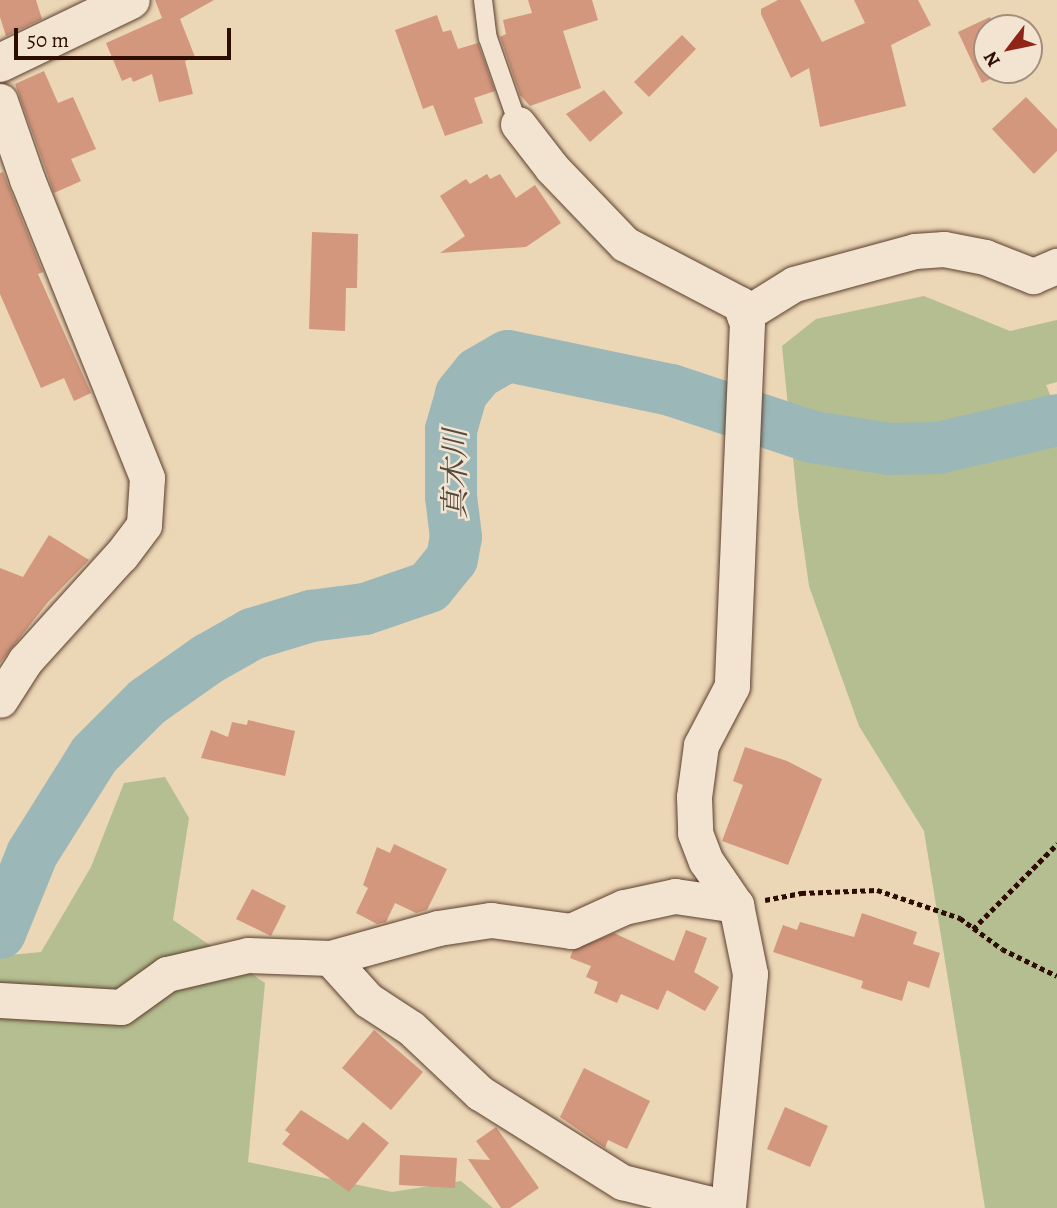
<!DOCTYPE html>
<meta charset="utf-8">
<style>
body{margin:0}
#map{position:relative;width:1057px;height:1208px;overflow:hidden;background:#ebd6b6;font-family:Alegreya,"Noto Serif JP",serif}
div>[style]{position:absolute}
[style*='--x']{left:calc(var(--x)*1px);top:calc(var(--y)*1px);width:calc(var(--w)*1px);rotate:calc(var(--a)*1deg)}
.green>*{inset:0;background:#b4be90}
.river>*{height:52px;margin:-26px;padding:0 26px;transform-origin:26px;border-radius:26px;background:#9bb7b7}
.building>*{inset:0;background:#d2977d}
.path>*{height:4.5px;margin-top:-2.25px;transform-origin:0;background:repeating-linear-gradient(90deg,#2c0d00 0 5px,transparent 0 8.5px)}
.roads{filter:drop-shadow(0 0 2px #5c3f2e) drop-shadow(0 0 2px #5c3f2e)}
.lane>*{height:18px;margin:-9px;padding:0 9px;transform-origin:9px;border-radius:9px;background:#f2e4d0}
.street>*{height:35px;margin:-17.5px;padding:0 17.5px;transform-origin:17.5px;border-radius:17.5px;background:#f2e4d0}
.secondary>*{height:38px;margin:-19px;padding:0 19px;transform-origin:19px;border-radius:19px;background:#f2e4d0}
span{translate:-50% -50%;white-space:nowrap;text-align:center;line-height:1.15;-webkit-text-stroke:5px #f2e4d0;paint-order:stroke}
.water-label{font-size:30px;color:#534840;font-style:italic}
.north{position:absolute;left:973px;top:14px;width:70px;height:70px;box-sizing:border-box;background:#f2e4d0;border:2px solid #a38e7d;border-radius:50%;rotate:238deg;font-size:19px;font-weight:700;line-height:28px;text-align:center;color:#2c0d00}
.north::after{content:'';display:block;margin:auto;width:24px;height:32px;background:#8f2418;clip-path:polygon(50% 0,100% 100%,50% 72%,0 100%)}
.scale{position:absolute;left:14px;top:28px;width:217px;height:32px;box-sizing:border-box;border:4px solid #2c0d00;border-top:0;padding-left:9px;font-size:21px;line-height:24px;white-space:nowrap;color:#2c0d00;-webkit-text-stroke:5px #f2e4d0;paint-order:stroke}
</style>
<div id="map">
<div class="green">
<i style="clip-path:polygon(924px 296px,1010px 331px,1057px 320px,1057px 382px,1046px 385px,1057px 412px,1057px 1208px,985px 1208px,924px 831px,859px 726px,809px 586px,798px 508px,782px 346px,816px 319px)"></i>
<i style="clip-path:polygon(165px 777px,189px 818px,173px 920px,265px 983px,248px 1162px,392px 1192px,461px 1181px,493px 1208px,0 1208px,0 956px,41px 952px,91px 867px,124px 783px)"></i>
</div>
<div class="river">
<i style="--x:0;--y:933;--w:85;--a:-67.9"></i>
<i style="--x:32;--y:854;--w:117;--a:-57.9"></i>
<i style="--x:94;--y:755;--w:75;--a:-45"></i>
<i style="--x:147;--y:702;--w:75;--a:-35.2"></i>
<i style="--x:208;--y:659;--w:51;--a:-29.6"></i>
<i style="--x:252;--y:634;--w:62;--a:-17"></i>
<i style="--x:311;--y:616;--w:54;--a:-7.4"></i>
<i style="--x:365;--y:609;--w:68;--a:-19"></i>
<i style="--x:429;--y:587;--w:36;--a:-51"></i>
<i style="--x:452;--y:559;--w:22;--a:-80"></i>
<i style="--x:456;--y:537;--w:41;--a:-97"></i>
<i style="--x:451;--y:496;--w:66;--a:-90"></i>
<i style="--x:451;--y:430;--w:37;--a:-74"></i>
<i style="--x:461;--y:394;--w:27;--a:-51"></i>
<i style="--x:478;--y:373;--w:34;--a:-30"></i>
<i style="--x:508;--y:356;--w:167;--a:11.8"></i>
<i style="--x:671;--y:390;--w:149;--a:18.4"></i>
<i style="--x:812;--y:437;--w:79;--a:8.7"></i>
<i style="--x:890;--y:449;--w:48;--a:-1.2"></i>
<i style="--x:938;--y:448;--w:122;--a:-13.2"></i>
</div>
<div class="building">
<i style="clip-path:polygon(0 0,36px 0,42px 19px,6px 36px,0 17px)"></i>
<i style="clip-path:polygon(155px 0,214px 0,180px 19px,195px 57px,185px 61px,193px 94px,159px 102px,152px 74px,133px 82px,131px 77px,122px 81px,106px 43px,162px 18px)"></i>
<i style="clip-path:polygon(528px 0,592px 0,598px 20px,563px 31px,581px 88px,530px 106px,520px 95px,500px 37px,506px 34px,503px 20px,532px 13px)"></i>
<i style="clip-path:polygon(778px 0,800px 0,822px 42px,865px 23px,854px 0,918px 0,931px 25px,891px 45px,906px 106px,820px 127px,809px 68px,791px 78px,761px 14px,761px 9px)"></i>
<i style="clip-path:polygon(437px 15px,443px 32px,451px 30px,458px 49px,478px 43px,495px 91px,474px 98px,483px 123px,445px 136px,433px 105px,423px 109px,395px 30px)"></i>
<i style="clip-path:polygon(990px 17px,995px 28px,987px 28px,987px 70px,1010px 70px,982px 83px,958px 32px)"></i>
<i style="clip-path:polygon(682px 35px,696px 49px,649px 97px,634px 82px)"></i>
<i style="clip-path:polygon(44px 71px,58px 103px,73px 97px,96px 149px,71px 159px,81px 181px,54px 193px,15px 84px)"></i>
<i style="clip-path:polygon(604px 90px,623px 113px,590px 142px,566px 114px)"></i>
<i style="clip-path:polygon(1026px 97px,1057px 129px,1057px 151px,1034px 174px,992px 129px)"></i>
<i style="clip-path:polygon(3px 172px,43px 272px,38px 274px,91px 393px,74px 401px,64px 378px,41px 388px,0 294px,0 173px)"></i>
<i style="clip-path:polygon(487px 174px,490px 179px,500px 174px,516px 198px,535px 185px,561px 223px,526px 247px,440px 253px,465px 236px,440px 196px,466px 179px,470px 184px)"></i>
<i style="clip-path:polygon(312px 232px,358px 234px,357px 288px,346px 288px,345px 331px,309px 329px)"></i>
<i style="clip-path:polygon(49px 535px,89px 560px,48px 602px,0 663px,0 568px,23px 577px)"></i>
<i style="clip-path:polygon(248px 720px,295px 731px,285px 776px,201px 758px,211px 730px,228px 737px,232px 722px,247px 725px)"></i>
<i style="clip-path:polygon(745px 747px,787px 761px,822px 779px,788px 865px,722px 841px,743px 785px,733px 781px)"></i>
<i style="clip-path:polygon(394px 844px,447px 869px,427px 910px,416px 913px,395px 903px,386px 922px,377px 924px,356px 913px,368px 888px,363px 885px,377px 847px,390px 853px)"></i>
<i style="clip-path:polygon(252px 889px,286px 906px,271px 936px,236px 919px)"></i>
<i style="clip-path:polygon(862px 913px,917px 932px,913px 944px,940px 953px,929px 988px,908px 981px,902px 1001px,861px 988px,863px 981px,773px 952px,783px 925px,797px 930px,800px 922px,854px 937px)"></i>
<i style="clip-path:polygon(686px 930px,707px 938px,694px 972px,719px 987px,705px 1011px,667px 990px,658px 1010px,621px 994px,617px 1003px,594px 993px,598px 982px,586px 977px,591px 966px,570px 958px,573px 950px,614px 933px,674px 961px)"></i>
<i style="clip-path:polygon(374px 1030px,423px 1072px,391px 1110px,342px 1068px)"></i>
<i style="clip-path:polygon(584px 1068px,650px 1101px,627px 1149px,608px 1140px,605px 1148px,560px 1117px)"></i>
<i style="clip-path:polygon(785px 1107px,828px 1126px,810px 1167px,767px 1149px)"></i>
<i style="clip-path:polygon(301px 1110px,348px 1140px,363px 1122px,389px 1143px,349px 1192px,282px 1144px,290px 1134px,285px 1130px)"></i>
<i style="clip-path:polygon(496px 1127px,539px 1188px,510px 1208px,501px 1208px,468px 1159px,490px 1160px,476px 1141px)"></i>
<i style="clip-path:polygon(400px 1155px,457px 1158px,455px 1188px,399px 1185px)"></i>
</div>
<div class="path">
<i style="--x:765;--y:900;--w:37;--a:-11"></i>
<i style="--x:801;--y:893;--w:76;--a:-2.3"></i>
<i style="--x:877;--y:890;--w:88;--a:18.6"></i>
<i style="--x:960;--y:918;--w:52;--a:36.4"></i>
<i style="--x:1002;--y:949;--w:61;--a:26.1"></i>
<i style="--x:973;--y:929;--w:120;--a:-45.3"></i>
</div>
<div class="roads">
<div class="lane">
<i style="--x:483;--y:0;--w:38;--a:83"></i>
<i style="--x:488;--y:38;--w:91;--a:70.8"></i>
</div>
<div class="street">
<i style="--x:0;--y:101;--w:83;--a:70.9"></i>
<i style="--x:27;--y:179;--w:322;--a:68.1"></i>
<i style="--x:147;--y:478;--w:47;--a:93.7"></i>
<i style="--x:144;--y:525;--w:38;--a:127"></i>
<i style="--x:121;--y:555;--w:143;--a:132.2"></i>
<i style="--x:25;--y:661;--w:46;--a:122.7"></i>
<i style="--x:518;--y:124;--w:56;--a:52.3"></i>
<i style="--x:552;--y:168;--w:105;--a:46.2"></i>
<i style="--x:625;--y:244;--w:130;--a:27.6"></i>
<i style="--x:740;--y:304;--w:20;--a:70"></i>
<i style="--x:747;--y:323;--w:363;--a:92.4"></i>
<i style="--x:732;--y:686;--w:67;--a:117.7"></i>
<i style="--x:701;--y:745;--w:52;--a:97.7"></i>
<i style="--x:694;--y:797;--w:36;--a:88"></i>
<i style="--x:695;--y:833;--w:30;--a:69"></i>
<i style="--x:706;--y:861;--w:53;--a:55.7"></i>
<i style="--x:736;--y:905;--w:70;--a:78.5"></i>
<i style="--x:750;--y:974;--w:235;--a:95.4"></i>
<i style="--x:744;--y:315;--w:59;--a:-31.8"></i>
<i style="--x:794;--y:284;--w:125;--a:-15.3"></i>
<i style="--x:915;--y:251;--w:29;--a:-4"></i>
<i style="--x:944;--y:249;--w:42;--a:11"></i>
<i style="--x:985;--y:257;--w:52;--a:21.6"></i>
<i style="--x:1033;--y:276;--w:26;--a:-23"></i>
<i style="--x:330;--y:958;--w:57;--a:47.9"></i>
<i style="--x:368;--y:1000;--w:51;--a:33.1"></i>
<i style="--x:411;--y:1028;--w:95;--a:43.3"></i>
<i style="--x:480;--y:1093;--w:168;--a:32.1"></i>
<i style="--x:622;--y:1182;--w:87;--a:14"></i>
<i style="--x:706;--y:1203;--w:10;--a:29"></i>
<i style="--x:0;--y:1000;--w:121;--a:3.3"></i>
<i style="--x:121;--y:1007;--w:57;--a:-35.7"></i>
<i style="--x:167;--y:974;--w:83;--a:-13.2"></i>
<i style="--x:248;--y:955;--w:82;--a:2.1"></i>
<i style="--x:330;--y:958;--w:112;--a:-15.5"></i>
<i style="--x:438;--y:928;--w:54;--a:-8.6"></i>
<i style="--x:491;--y:920;--w:81;--a:7.8"></i>
<i style="--x:571;--y:931;--w:58;--a:-24.4"></i>
<i style="--x:624;--y:907;--w:52;--a:-12.2"></i>
<i style="--x:675;--y:896;--w:62;--a:8.4"></i>
</div>
<div class="secondary">
<i style="--x:0;--y:63;--w:145;--a:-25.7"></i>
</div>
</div>
<div class="water-label">
<span style="left:455px;top:474px;rotate:-90deg">真木川</span>
</div>
<div class="north">N</div>
<div class="scale">50 m</div>
</div>
